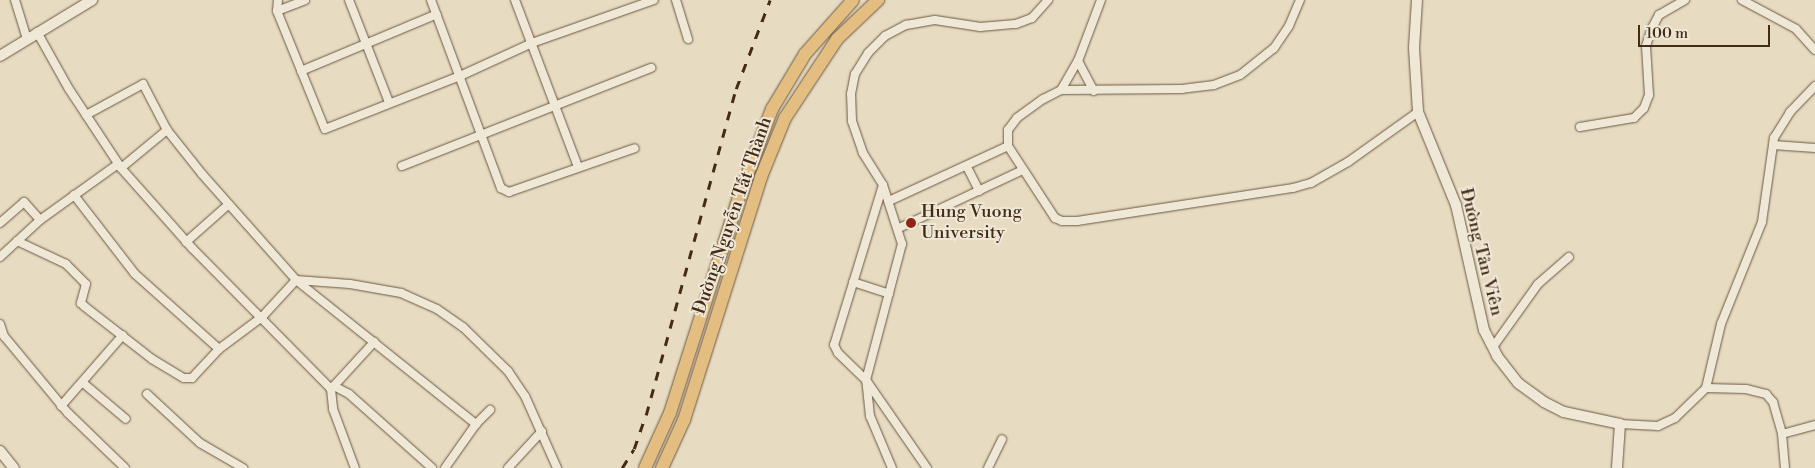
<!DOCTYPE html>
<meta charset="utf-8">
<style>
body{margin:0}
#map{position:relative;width:1815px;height:468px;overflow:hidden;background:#e7dcc2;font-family:"Libre Bodoni",serif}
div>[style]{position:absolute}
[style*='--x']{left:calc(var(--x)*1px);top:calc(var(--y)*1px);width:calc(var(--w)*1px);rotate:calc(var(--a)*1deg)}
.roads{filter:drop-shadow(0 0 1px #6c5741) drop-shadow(0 0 1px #6c5741)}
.minor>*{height:8px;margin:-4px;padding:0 4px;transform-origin:4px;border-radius:4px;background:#efe8d7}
.tertiary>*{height:10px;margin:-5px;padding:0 5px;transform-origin:5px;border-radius:5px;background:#efe8d7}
.primary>*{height:12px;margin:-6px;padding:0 6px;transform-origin:6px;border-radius:6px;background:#e4be81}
.rail>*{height:2.5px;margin-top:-1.25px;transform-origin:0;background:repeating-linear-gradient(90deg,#432b16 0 9px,transparent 0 18px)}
.dots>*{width:14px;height:14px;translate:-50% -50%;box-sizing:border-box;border:2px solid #efe8d7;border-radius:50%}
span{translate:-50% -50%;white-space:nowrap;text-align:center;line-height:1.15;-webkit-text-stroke:4px #efe8d7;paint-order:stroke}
.poi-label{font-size:18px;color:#432b16}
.left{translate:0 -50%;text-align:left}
.street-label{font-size:18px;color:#432b16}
.scale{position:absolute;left:1638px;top:25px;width:132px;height:22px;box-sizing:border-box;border:2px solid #432b16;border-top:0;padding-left:6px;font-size:15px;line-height:18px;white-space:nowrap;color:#432b16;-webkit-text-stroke:4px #efe8d7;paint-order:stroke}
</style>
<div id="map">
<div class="roads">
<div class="minor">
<i style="--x:15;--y:0;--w:41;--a:72.9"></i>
<i style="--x:278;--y:0;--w:11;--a:95"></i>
<i style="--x:277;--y:11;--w:127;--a:67.9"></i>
<i style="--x:325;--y:129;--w:145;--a:-21.4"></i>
<i style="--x:460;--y:76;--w:79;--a:-24.6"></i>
<i style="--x:532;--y:43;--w:129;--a:-19.4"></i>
<i style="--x:349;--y:0;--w:110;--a:68.6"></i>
<i style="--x:431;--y:0;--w:201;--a:69.6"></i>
<i style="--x:501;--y:188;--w:9;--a:27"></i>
<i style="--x:509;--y:192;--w:133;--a:-19.2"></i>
<i style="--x:515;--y:0;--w:178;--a:69.3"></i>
<i style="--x:676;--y:0;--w:41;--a:72.9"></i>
<i style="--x:1300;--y:0;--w:28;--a:113"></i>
<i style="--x:1289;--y:26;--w:27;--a:124"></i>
<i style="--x:1274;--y:48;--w:43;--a:141.5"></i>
<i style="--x:1240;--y:75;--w:28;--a:159"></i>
<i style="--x:1214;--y:85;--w:32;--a:173"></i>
<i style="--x:1182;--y:89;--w:121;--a:179.5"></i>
<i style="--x:1061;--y:90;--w:20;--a:153"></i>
<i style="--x:1043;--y:99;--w:32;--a:144"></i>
<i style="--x:1017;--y:118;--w:15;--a:127"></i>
<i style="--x:1008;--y:130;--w:16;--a:90"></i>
<i style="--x:1008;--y:146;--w:86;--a:56.9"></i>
<i style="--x:1055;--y:218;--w:8;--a:23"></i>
<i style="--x:1062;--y:221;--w:15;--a:0"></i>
<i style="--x:1077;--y:221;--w:219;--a:-8.7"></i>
<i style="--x:1293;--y:188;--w:19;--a:-16"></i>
<i style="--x:1311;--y:183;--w:43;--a:-29.6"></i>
<i style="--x:1348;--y:162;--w:86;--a:-35.5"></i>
<i style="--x:1742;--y:0;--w:61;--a:28.2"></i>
<i style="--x:1796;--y:29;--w:28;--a:48"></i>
<i style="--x:277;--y:11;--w:30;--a:-21"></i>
<i style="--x:37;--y:32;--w:65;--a:60.7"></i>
<i style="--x:69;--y:89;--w:95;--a:56.6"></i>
<i style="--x:121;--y:168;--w:108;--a:48.4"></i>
<i style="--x:193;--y:249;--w:197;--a:45.4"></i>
<i style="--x:331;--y:389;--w:20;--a:84"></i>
<i style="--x:333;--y:409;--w:63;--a:69.6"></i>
<i style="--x:1078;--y:61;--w:34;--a:62"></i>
<i style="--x:301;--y:71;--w:147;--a:-22.7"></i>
<i style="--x:1061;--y:90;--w:34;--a:-60"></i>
<i style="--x:1078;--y:61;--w:65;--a:-69.3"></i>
<i style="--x:86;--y:115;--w:65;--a:-28.5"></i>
<i style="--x:143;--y:84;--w:52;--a:62.4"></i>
<i style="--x:167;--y:130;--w:56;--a:51.5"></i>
<i style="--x:202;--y:174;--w:142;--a:48.4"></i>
<i style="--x:296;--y:280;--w:231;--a:38.7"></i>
<i style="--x:476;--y:424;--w:20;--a:-45"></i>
<i style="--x:1580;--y:127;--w:55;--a:-9.5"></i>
<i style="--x:1634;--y:118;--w:14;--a:-45"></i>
<i style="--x:1644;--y:108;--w:14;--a:-69"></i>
<i style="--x:1649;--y:95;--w:49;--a:-93.5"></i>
<i style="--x:1646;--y:46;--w:19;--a:-72"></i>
<i style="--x:1652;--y:28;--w:15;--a:-62"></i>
<i style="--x:1659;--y:15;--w:30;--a:-30"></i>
<i style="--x:1773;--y:145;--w:42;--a:4.1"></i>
<i style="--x:402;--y:166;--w:268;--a:-21.5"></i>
<i style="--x:967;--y:167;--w:27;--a:63"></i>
<i style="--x:121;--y:168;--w:60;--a:-39.6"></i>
<i style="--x:883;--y:185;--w:167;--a:107"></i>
<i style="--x:834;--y:345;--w:9;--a:63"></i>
<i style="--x:838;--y:353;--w:39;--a:44"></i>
<i style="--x:866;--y:380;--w:107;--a:55.3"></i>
<i style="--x:889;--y:201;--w:131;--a:-24.8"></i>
<i style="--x:0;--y:223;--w:32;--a:-41"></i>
<i style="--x:24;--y:202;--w:24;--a:48"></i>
<i style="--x:899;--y:228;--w:137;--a:-25.1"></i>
<i style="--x:17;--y:241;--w:54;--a:25.1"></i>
<i style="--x:66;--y:264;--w:28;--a:45"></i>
<i style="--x:86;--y:284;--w:20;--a:105"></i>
<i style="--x:81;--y:303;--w:4;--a:45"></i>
<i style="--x:84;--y:306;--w:86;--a:37.9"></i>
<i style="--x:152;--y:359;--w:37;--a:31"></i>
<i style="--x:184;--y:378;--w:8;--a:0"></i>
<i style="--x:192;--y:378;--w:40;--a:-47"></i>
<i style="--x:219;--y:349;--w:113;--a:-138.2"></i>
<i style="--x:135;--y:274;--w:100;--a:-127.7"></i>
<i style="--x:186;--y:242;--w:57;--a:-41.5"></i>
<i style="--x:0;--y:257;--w:54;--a:-42.8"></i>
<i style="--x:40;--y:220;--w:96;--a:-35.7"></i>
<i style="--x:853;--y:282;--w:38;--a:18"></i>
<i style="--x:0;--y:324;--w:13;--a:72"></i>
<i style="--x:4;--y:336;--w:100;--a:50.3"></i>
<i style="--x:68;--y:413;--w:79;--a:44"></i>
<i style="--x:1493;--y:347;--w:77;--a:-54.5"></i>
<i style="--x:1538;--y:284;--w:41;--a:-41.1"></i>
<i style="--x:219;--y:349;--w:54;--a:-36.7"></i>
<i style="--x:262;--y:317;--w:50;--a:-47.4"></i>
<i style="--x:296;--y:280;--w:54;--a:4.2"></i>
<i style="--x:350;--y:284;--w:52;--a:10"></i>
<i style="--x:401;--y:293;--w:39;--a:24"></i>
<i style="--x:437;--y:309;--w:32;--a:35"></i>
<i style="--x:463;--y:327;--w:63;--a:44.4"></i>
<i style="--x:508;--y:371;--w:30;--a:56"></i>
<i style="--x:525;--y:396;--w:79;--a:66"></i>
<i style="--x:82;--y:382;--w:57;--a:40.1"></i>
<i style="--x:334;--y:386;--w:17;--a:28"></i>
<i style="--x:349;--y:394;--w:111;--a:41.7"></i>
<i style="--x:1706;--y:388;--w:66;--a:-76.8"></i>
<i style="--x:1721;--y:324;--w:110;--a:-68.1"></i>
<i style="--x:1762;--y:222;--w:85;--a:-81.9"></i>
<i style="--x:1774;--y:138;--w:31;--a:-58"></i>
<i style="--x:1790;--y:112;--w:36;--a:-46"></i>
<i style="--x:331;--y:389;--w:64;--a:-47.5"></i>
<i style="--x:147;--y:394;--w:72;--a:42.8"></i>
<i style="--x:200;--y:443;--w:50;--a:30.2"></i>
<i style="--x:61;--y:406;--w:94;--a:-48.9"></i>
<i style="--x:1620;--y:424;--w:38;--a:3"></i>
<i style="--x:1658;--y:426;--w:19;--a:-25"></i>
<i style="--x:1675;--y:418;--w:43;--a:-44.1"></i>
<i style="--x:1706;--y:388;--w:40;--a:1.4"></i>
<i style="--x:1746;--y:389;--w:21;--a:14"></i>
<i style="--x:1766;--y:394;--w:11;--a:49"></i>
<i style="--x:1773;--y:402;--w:33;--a:74"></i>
<i style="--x:1782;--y:434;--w:34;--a:85"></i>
<i style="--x:1782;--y:434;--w:34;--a:-15"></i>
<i style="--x:445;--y:468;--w:54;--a:-54.8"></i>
<i style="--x:508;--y:468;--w:50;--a:-47.4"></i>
<i style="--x:892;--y:468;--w:56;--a:-112.9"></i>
<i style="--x:870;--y:416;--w:36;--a:-96"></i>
<i style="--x:866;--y:380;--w:141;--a:-75.2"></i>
<i style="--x:902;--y:244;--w:62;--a:-107.9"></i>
<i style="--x:883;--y:185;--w:38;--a:-122"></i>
<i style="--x:863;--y:153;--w:34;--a:-109"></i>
<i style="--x:852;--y:121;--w:27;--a:-92"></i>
<i style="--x:851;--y:94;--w:20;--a:-79"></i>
<i style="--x:855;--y:74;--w:25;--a:-58"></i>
<i style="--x:868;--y:53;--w:24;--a:-45"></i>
<i style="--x:885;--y:36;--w:24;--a:-28"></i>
<i style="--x:906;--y:25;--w:29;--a:-10"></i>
<i style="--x:935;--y:20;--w:46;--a:8.8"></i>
<i style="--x:980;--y:27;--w:36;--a:-5"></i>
<i style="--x:1016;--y:24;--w:17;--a:-21"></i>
<i style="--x:1032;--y:18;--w:24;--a:-48"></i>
<i style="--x:988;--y:468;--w:32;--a:-64"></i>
</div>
<div class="tertiary">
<i style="--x:1417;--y:0;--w:48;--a:93.6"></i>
<i style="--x:1414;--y:48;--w:64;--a:86.4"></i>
<i style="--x:1418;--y:112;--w:100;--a:67.8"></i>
<i style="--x:1456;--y:205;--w:128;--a:77.4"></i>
<i style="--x:1484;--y:330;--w:29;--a:63"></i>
<i style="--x:1497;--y:356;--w:34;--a:52"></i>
<i style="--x:1518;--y:383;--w:32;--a:36"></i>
<i style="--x:1544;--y:402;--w:22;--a:27"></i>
<i style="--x:1564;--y:412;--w:57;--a:12.1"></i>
<i style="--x:1620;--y:424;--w:44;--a:93.9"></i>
<i style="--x:0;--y:56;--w:108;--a:-31.3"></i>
<i style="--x:0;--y:451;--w:22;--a:51"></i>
</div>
<div class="primary">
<i style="--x:645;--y:468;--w:60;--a:-65.6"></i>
<i style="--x:670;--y:413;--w:230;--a:-72.3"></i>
<i style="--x:740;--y:194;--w:91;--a:-69.4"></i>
<i style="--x:772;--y:109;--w:64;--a:-59"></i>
<i style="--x:805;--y:54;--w:72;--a:-48.4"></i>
<i style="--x:662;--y:468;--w:53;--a:-65.4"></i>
<i style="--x:684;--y:420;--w:255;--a:-72.4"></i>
<i style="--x:761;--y:177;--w:64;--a:-67.9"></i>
<i style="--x:785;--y:118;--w:95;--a:-56.6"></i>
<i style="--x:837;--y:39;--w:57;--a:-43.6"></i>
</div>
</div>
<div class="rail">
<i style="--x:622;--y:468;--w:22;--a:-58"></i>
<i style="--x:634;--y:449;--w:36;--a:-71"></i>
<i style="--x:646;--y:415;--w:338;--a:-74.6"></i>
<i style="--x:736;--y:89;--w:95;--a:-69.1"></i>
</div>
<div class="dots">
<i style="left:911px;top:223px;background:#8f2418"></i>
</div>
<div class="poi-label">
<span class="left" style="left:921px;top:223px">Hung Vuong<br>University</span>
</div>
<div class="street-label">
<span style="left:733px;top:216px;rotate:-71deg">Đường Nguyễn Tất Thành</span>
<span style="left:1481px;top:252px;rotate:76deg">Đường Tản Viên</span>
</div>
<div class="scale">100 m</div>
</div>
